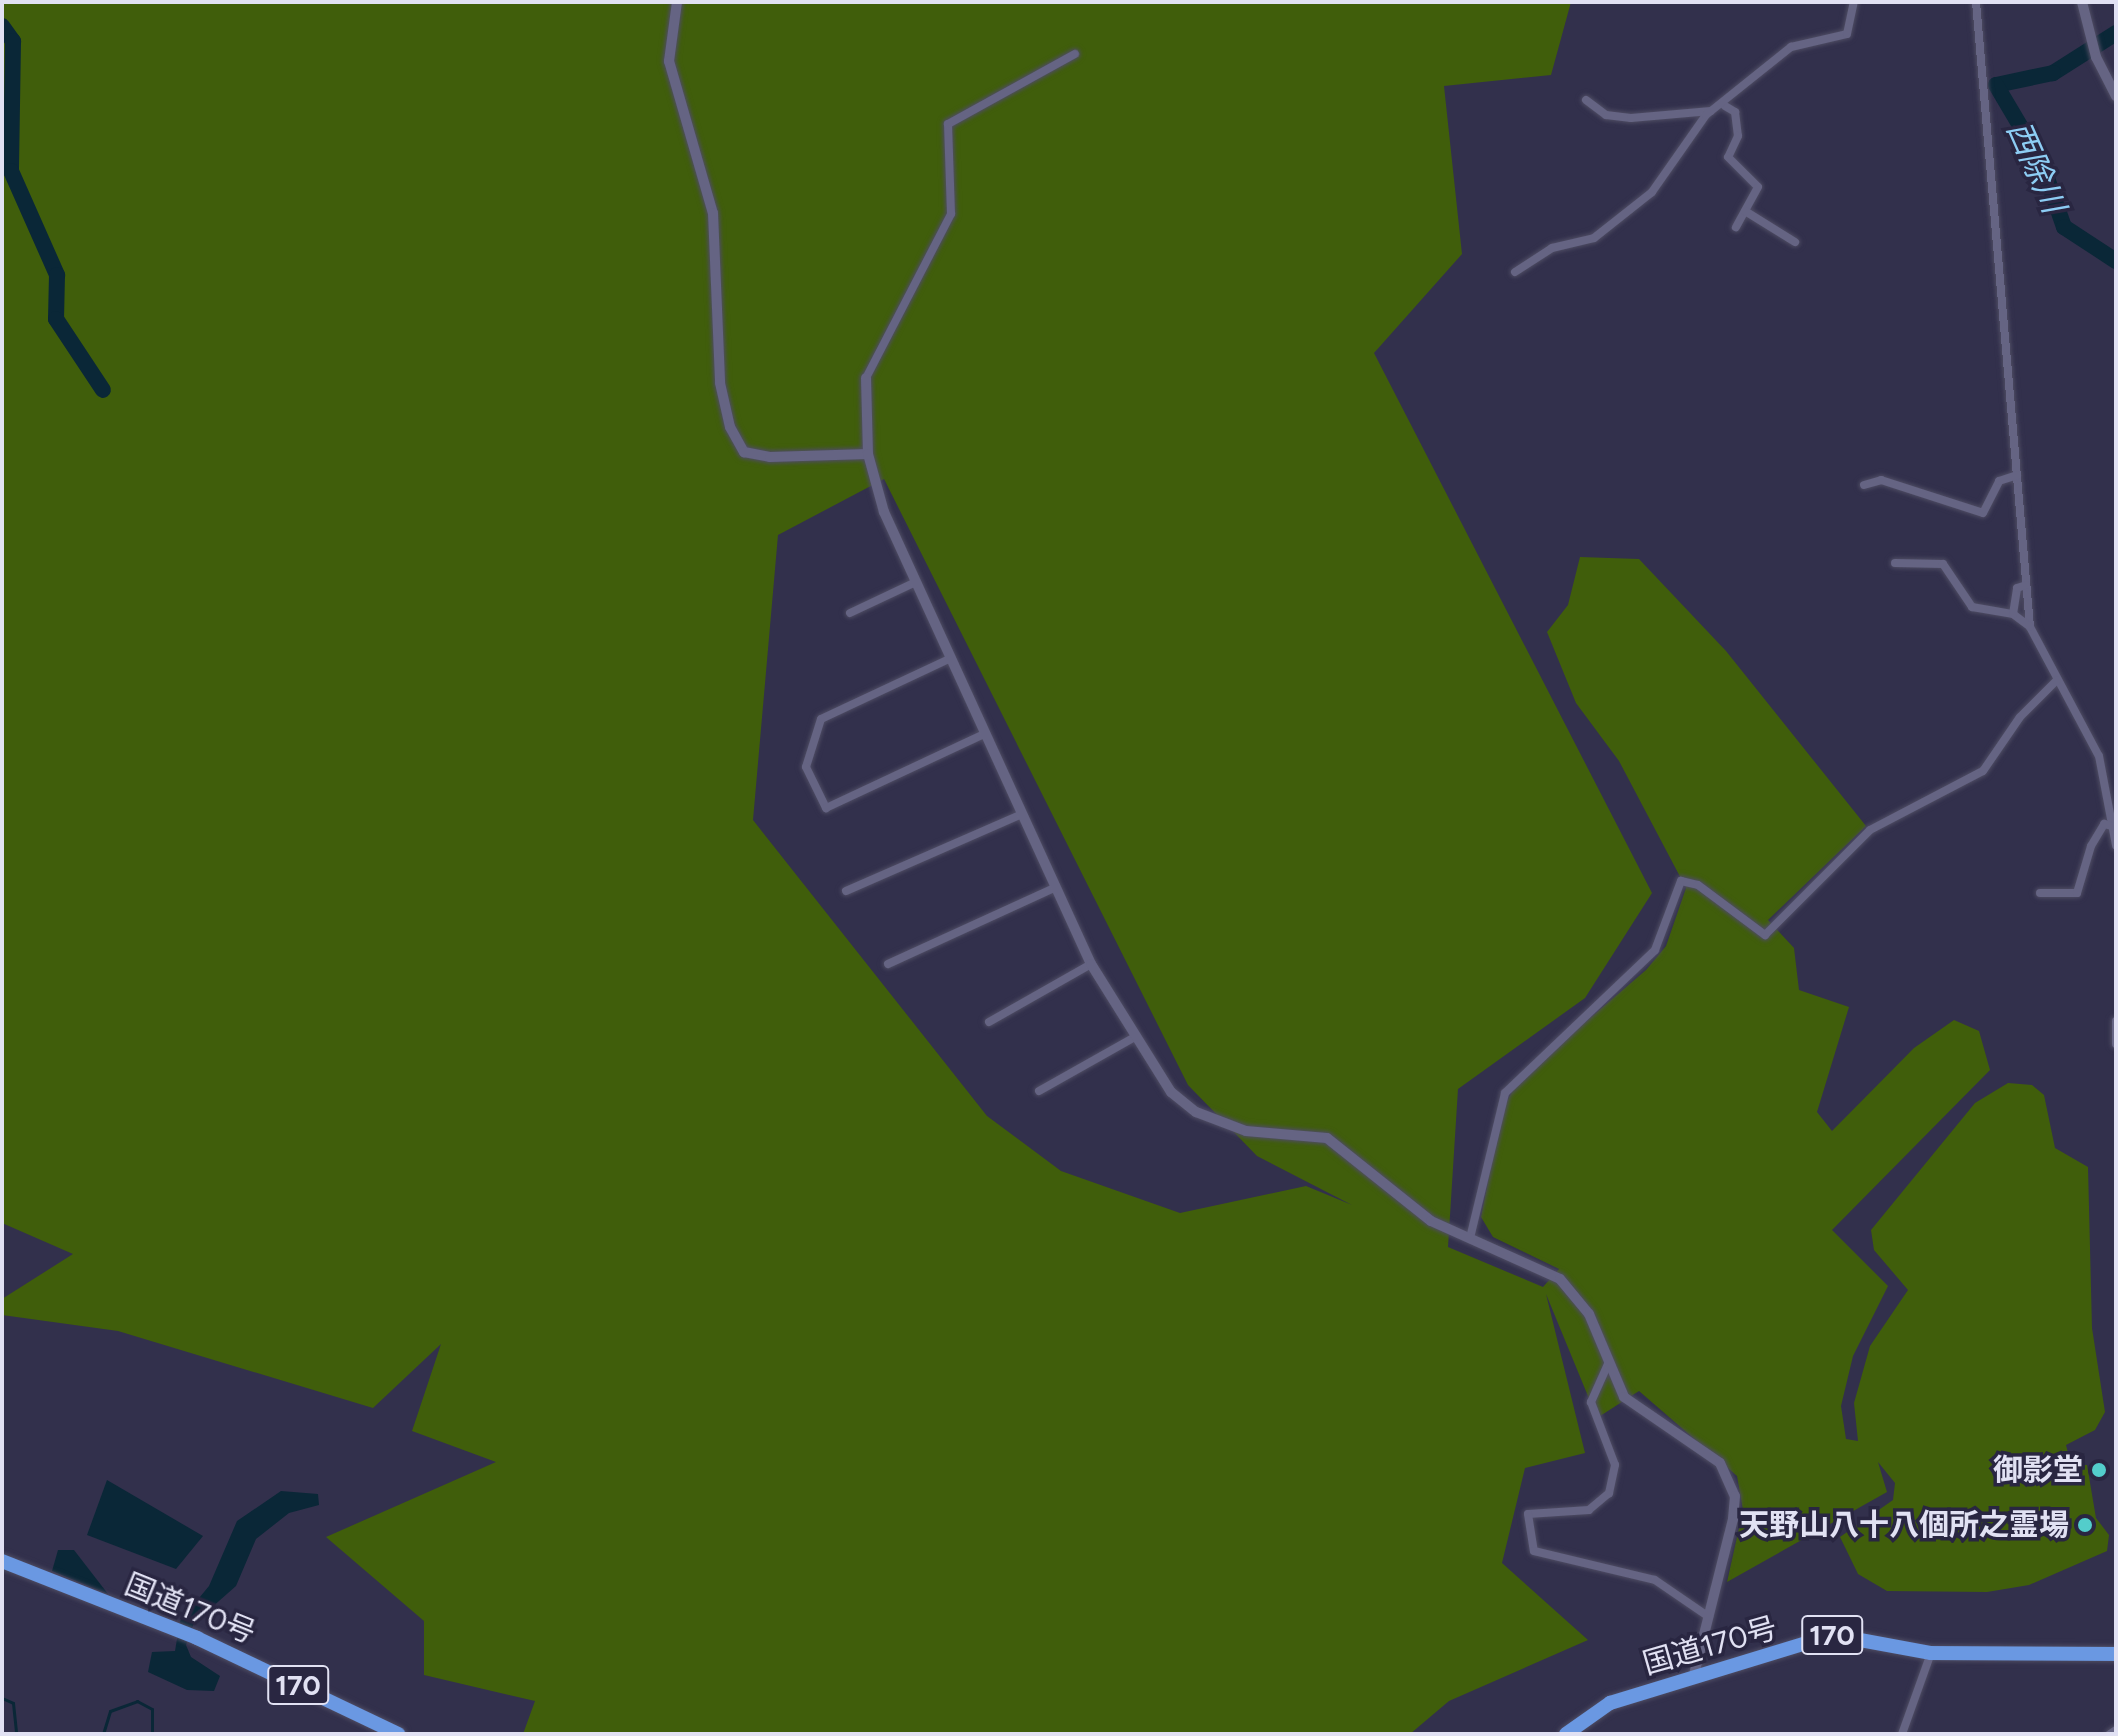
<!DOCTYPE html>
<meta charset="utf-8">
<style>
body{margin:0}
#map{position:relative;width:2118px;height:1736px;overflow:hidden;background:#32304c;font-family:Figtree,"Noto Sans JP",sans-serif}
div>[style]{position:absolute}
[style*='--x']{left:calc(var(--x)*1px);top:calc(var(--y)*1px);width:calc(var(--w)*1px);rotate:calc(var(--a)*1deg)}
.green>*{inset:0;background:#405e0b}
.water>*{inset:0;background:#0a2737}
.stream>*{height:3px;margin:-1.5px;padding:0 1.5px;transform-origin:1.5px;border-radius:1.5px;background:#0a2737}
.river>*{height:16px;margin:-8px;padding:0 8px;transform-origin:8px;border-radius:8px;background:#0a2737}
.roads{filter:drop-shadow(0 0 2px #4e4c63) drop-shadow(0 0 2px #4e4c63)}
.minor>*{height:8px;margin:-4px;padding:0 4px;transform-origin:4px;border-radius:4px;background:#656483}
.tertiary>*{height:10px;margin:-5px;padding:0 5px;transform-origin:5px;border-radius:5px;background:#656483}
.trunk>*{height:14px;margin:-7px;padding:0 7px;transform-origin:7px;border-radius:7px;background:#6a98e2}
.dots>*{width:22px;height:22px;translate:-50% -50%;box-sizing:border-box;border:4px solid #292641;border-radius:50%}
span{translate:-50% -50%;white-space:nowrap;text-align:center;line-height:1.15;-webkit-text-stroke:7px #292641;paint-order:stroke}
.shield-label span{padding:2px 6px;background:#292641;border:2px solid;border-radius:6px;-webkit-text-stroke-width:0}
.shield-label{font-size:28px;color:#e1e1f3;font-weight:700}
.poi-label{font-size:30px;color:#e1e1f3;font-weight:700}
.right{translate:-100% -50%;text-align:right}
.street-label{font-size:30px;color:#e1e1f3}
.water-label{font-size:32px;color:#8dcdf4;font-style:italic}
.frame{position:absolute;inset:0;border:4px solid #e1e1f3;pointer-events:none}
</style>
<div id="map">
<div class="green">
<i style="clip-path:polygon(evenodd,2px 2px,1571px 2px,1551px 75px,1444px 86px,1462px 254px,1374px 353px,1652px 893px,1585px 998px,1458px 1089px,1448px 1247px,1543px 1287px,1559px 1269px,1493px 1237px,1481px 1217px,1502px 1110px,1519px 1079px,1646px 970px,1666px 946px,1686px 888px,1619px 761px,1576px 703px,1547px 632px,1568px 605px,1580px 557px,1639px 559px,1726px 651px,1866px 826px,1768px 920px,1794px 948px,1799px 990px,1849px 1007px,1817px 1112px,1832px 1131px,1914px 1048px,1954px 1020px,1979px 1031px,1990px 1070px,1832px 1230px,1888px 1286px,1853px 1356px,1841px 1406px,1846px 1439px,1858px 1441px,1854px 1403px,1870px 1346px,1908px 1290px,1874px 1250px,1871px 1230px,1975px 1103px,2008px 1083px,2032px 1085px,2044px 1095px,2055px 1148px,2088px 1167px,2092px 1328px,2105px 1412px,2095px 1430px,2066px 1445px,2071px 1465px,2087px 1465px,2096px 1518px,2109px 1535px,2107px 1551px,2029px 1585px,1987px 1592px,1887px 1591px,1858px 1574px,1840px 1537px,1893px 1500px,1895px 1483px,1878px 1462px,1887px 1492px,1727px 1582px,1743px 1510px,1737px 1476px,1639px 1391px,1597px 1418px,1546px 1294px,1585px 1453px,1525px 1468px,1502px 1563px,1588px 1640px,1449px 1701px,1410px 1734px,523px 1734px,535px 1701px,424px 1675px,424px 1621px,326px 1537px,496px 1462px,412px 1431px,441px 1344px,373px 1408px,118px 1331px,2px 1315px,2px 1299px,73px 1254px,2px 1223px,2px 2px,884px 479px,1188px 1085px,1257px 1156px,1352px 1205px,1306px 1186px,1180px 1213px,1061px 1171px,987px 1116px,753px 820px,778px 535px,884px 479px)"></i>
</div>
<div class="water">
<i style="clip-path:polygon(107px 1480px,203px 1536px,176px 1569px,87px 1535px)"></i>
<i style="clip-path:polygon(281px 1491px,318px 1494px,319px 1505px,289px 1513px,256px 1539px,236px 1586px,194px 1623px,186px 1645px,191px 1657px,220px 1676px,214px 1691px,187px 1690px,148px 1672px,152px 1652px,175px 1651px,180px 1621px,209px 1586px,237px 1521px)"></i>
<i style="clip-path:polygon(58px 1550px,74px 1550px,108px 1594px,52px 1571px)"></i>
</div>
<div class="stream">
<i style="--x:2;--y:1698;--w:12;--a:24"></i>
<i style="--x:13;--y:1703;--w:31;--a:84"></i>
<i style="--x:103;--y:1734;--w:24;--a:-73"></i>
<i style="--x:110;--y:1711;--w:29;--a:-20"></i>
<i style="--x:137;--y:1701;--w:17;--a:28"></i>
<i style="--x:152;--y:1709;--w:25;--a:90"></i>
</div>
<div class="river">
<i style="--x:2;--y:26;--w:19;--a:54"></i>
<i style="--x:13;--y:41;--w:130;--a:90.9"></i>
<i style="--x:11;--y:171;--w:114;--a:66.1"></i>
<i style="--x:57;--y:275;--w:44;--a:91.3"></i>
<i style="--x:56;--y:319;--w:85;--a:56.5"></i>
<i style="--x:2116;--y:33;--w:75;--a:147.6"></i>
<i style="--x:2053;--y:73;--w:58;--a:168.1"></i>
<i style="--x:1996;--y:85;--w:88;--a:59.4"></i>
<i style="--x:2041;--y:161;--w:70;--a:70.8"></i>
<i style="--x:2064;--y:227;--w:62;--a:33.2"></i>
</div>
<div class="roads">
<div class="minor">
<i style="--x:1976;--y:2;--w:627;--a:85.06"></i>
<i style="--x:2030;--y:627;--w:146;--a:61.9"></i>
<i style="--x:2099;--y:756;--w:91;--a:79.2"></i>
<i style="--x:1586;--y:100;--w:25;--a:37"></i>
<i style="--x:1606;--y:115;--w:25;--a:7"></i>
<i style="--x:1631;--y:118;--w:80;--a:-5"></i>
<i style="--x:1725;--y:106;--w:12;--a:31"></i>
<i style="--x:1735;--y:112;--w:24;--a:83"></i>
<i style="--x:1738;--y:136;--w:23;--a:115"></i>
<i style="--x:1728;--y:157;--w:42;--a:45"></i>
<i style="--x:1758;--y:187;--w:46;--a:118.8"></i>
<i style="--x:1745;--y:211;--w:59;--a:31.8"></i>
<i style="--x:1515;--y:272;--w:44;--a:-33"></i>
<i style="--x:1552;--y:248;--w:43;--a:-13.4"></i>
<i style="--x:1594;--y:238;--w:74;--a:-38.4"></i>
<i style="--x:1652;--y:192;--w:94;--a:-55"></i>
<i style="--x:1706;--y:115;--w:109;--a:-38.7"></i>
<i style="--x:1791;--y:47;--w:57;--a:-13.1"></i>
<i style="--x:1847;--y:34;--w:33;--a:-78"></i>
<i style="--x:866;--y:378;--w:185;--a:-62.6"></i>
<i style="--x:951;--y:214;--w:90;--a:-91.9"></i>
<i style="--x:948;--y:124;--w:145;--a:-28.9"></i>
<i style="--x:1864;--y:485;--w:18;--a:-16"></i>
<i style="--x:1881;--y:480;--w:107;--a:17.9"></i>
<i style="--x:1983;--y:513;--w:36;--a:-63"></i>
<i style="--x:1999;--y:481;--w:19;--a:-18"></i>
<i style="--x:1895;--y:563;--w:48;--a:1.2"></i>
<i style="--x:1943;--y:564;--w:52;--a:56"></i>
<i style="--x:1972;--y:607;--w:42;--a:9.7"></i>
<i style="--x:2013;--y:614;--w:21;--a:37"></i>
<i style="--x:850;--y:613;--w:73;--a:-25.2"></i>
<i style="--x:2013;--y:614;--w:26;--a:-81"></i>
<i style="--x:2017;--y:588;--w:9;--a:-18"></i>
<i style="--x:949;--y:659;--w:141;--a:154.9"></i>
<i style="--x:821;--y:719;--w:50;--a:107.4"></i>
<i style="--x:806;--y:767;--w:46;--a:64"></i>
<i style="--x:826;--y:808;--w:172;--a:-25.1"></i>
<i style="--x:846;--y:891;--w:190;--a:-23.6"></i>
<i style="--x:2040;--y:893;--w:37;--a:0"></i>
<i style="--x:2077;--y:893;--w:49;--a:-73.4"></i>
<i style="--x:2091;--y:846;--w:26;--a:-59"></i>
<i style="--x:2104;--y:824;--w:11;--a:15"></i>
<i style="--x:888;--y:964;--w:183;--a:-24.6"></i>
<i style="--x:2116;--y:1021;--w:23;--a:90"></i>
<i style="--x:989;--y:1022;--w:117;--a:-29.6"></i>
<i style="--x:1039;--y:1091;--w:110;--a:-29.4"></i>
<i style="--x:1470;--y:1238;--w:149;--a:-76.4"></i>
<i style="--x:1505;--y:1093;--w:207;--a:-43.6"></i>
<i style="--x:1655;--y:950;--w:74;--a:-69.4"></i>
<i style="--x:1681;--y:881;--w:17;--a:13"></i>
<i style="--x:1698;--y:885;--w:84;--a:36.7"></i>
<i style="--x:1765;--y:935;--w:148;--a:-45"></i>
<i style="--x:1870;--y:830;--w:127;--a:-27.6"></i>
<i style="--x:1983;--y:771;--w:65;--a:-55.6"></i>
<i style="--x:2020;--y:717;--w:52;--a:-45"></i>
<i style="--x:1608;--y:1364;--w:42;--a:114.1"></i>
<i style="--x:1591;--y:1402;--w:67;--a:69.1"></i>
<i style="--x:1615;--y:1465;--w:29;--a:102"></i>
<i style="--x:1609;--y:1493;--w:26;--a:140"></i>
<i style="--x:1589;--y:1510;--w:61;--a:176.2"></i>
<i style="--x:1528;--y:1514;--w:37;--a:81"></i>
<i style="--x:1534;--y:1551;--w:124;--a:13.5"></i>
<i style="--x:1655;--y:1580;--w:65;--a:34.4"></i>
<i style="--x:1902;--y:1734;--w:86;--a:-70.3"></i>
<i style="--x:2110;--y:1734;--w:7;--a:-34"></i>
</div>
<div class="tertiary">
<i style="--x:677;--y:2;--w:60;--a:97.7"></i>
<i style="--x:669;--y:61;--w:158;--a:73.9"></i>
<i style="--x:713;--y:213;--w:170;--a:87.6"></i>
<i style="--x:720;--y:383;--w:45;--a:77.2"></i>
<i style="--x:730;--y:427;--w:29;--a:61"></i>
<i style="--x:744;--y:452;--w:26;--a:11"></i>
<i style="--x:770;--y:457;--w:98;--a:-1.8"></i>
<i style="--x:2082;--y:2;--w:57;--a:75.7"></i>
<i style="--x:2096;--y:57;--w:44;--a:62.9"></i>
<i style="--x:866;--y:378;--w:76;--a:88.5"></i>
<i style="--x:868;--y:454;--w:60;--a:74.6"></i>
<i style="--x:884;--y:512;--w:497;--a:65.4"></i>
<i style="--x:1091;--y:964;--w:151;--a:58"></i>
<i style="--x:1171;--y:1092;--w:32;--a:39"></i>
<i style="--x:1196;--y:1112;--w:53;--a:20.8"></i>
<i style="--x:1246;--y:1131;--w:81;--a:4.9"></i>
<i style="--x:1327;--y:1138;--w:133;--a:38.6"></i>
<i style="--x:1431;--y:1221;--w:141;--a:24.2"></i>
<i style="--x:1560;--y:1279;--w:45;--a:50.4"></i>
<i style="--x:1589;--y:1314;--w:90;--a:67.1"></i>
<i style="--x:1624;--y:1397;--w:116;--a:34.5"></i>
<i style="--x:1720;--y:1463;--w:36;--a:66"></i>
<i style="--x:1735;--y:1496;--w:23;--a:95"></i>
<i style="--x:1733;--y:1519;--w:164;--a:104.1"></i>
</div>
<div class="trunk">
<i style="--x:2;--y:1561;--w:210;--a:21.5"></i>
<i style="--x:197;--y:1638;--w:223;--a:25.5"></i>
<i style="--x:1566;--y:1734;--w:54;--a:-35.2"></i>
<i style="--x:1610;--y:1703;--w:233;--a:-17"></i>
<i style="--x:1833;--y:1635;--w:100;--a:10.4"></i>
<i style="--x:1931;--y:1653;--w:185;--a:0.3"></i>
</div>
</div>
<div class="dots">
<i style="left:2099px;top:1470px;background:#53cdcb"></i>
<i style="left:2085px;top:1525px;background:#53cdcb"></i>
</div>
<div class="shield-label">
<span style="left:1832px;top:1635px">170</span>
<span style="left:298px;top:1685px">170</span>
</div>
<div class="poi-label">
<span class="right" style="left:2083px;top:1470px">御影堂</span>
<span class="right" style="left:2069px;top:1525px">天野山八十八個所之霊場</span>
</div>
<div class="street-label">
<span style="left:190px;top:1609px;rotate:22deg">国道170号</span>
<span style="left:1710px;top:1646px;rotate:-16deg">国道170号</span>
</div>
<div class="water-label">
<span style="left:2036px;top:167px;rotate:66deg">西除川</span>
</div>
<div class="frame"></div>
</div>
